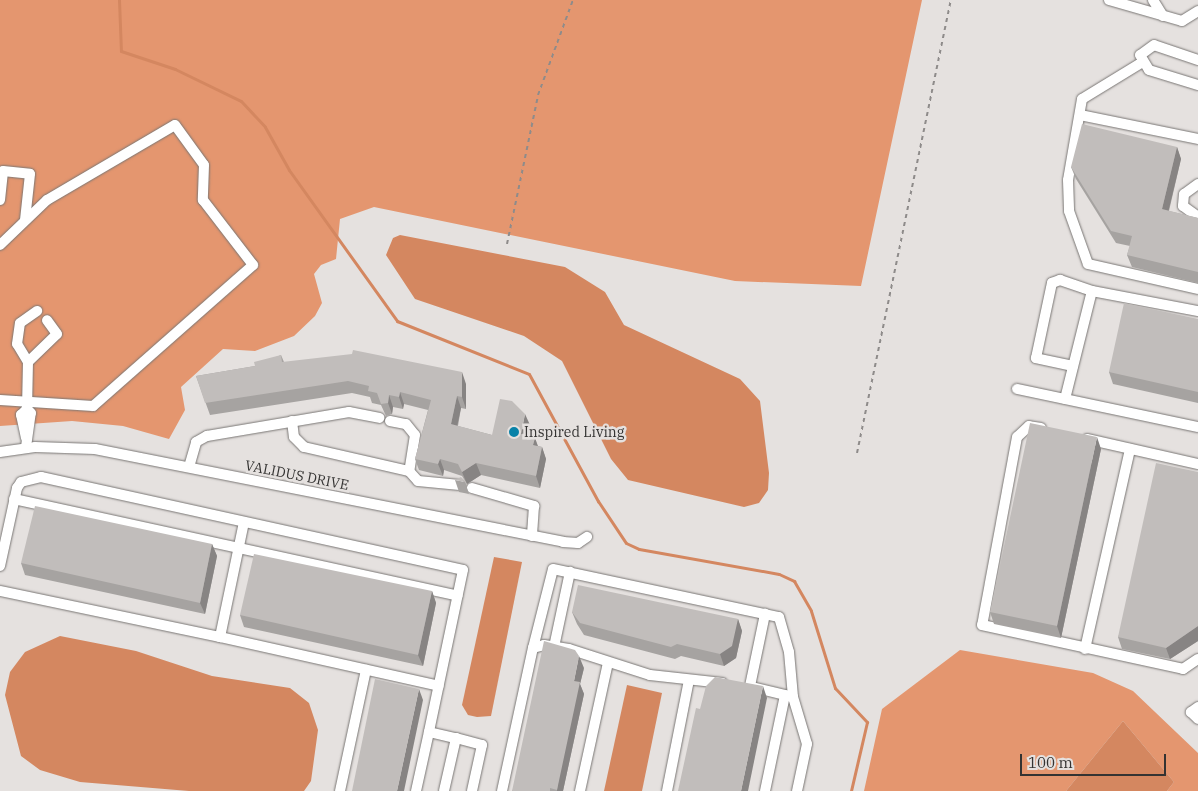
<!DOCTYPE html>
<style>
body{margin:0}
#map{position:relative;width:1198px;height:791px;overflow:hidden;background:#e5e1df;font-family:"IBM Plex Serif",serif}
div>[style]{position:absolute}
[style*='--x']{left:calc(var(--x)*1px);top:calc(var(--y)*1px);width:calc(var(--w)*1px);rotate:calc(var(--a)*1deg)}
.forest>*{inset:0;background:#e4966f}
.water>*{inset:0;background:#d48760}
.stream>*{height:3px;margin:-1.5px;padding:0 1.5px;transform-origin:1.5px;border-radius:1.5px;background:#d48760}
.path>*{height:2px;margin-top:-1px;transform-origin:0;background:repeating-linear-gradient(90deg,#8e8b8a 0 4px,transparent 0 8px)}
.roads{filter:drop-shadow(0 0 1px #797674) drop-shadow(0 0 1px #797674)}
.minor>*{height:10px;margin:-5px;padding:0 5px;transform-origin:5px;border-radius:5px;background:#fff}
.wall>*{inset:0;background:#a6a3a1}
.shaded-wall>*{inset:0;background:#878483}
.building>*{inset:0;background:#c1bdbb}
.dots>*{width:14px;height:14px;translate:-50% -50%;box-sizing:border-box;border:2px solid #e5e1df;border-radius:50%}
span{translate:-50% -50%;white-space:nowrap;text-align:center;line-height:1.15;-webkit-text-stroke:5px #e5e1df;paint-order:stroke}
.poi-label{font-size:14px;color:#343332}
.left{translate:0 -50%;text-align:left}
.street-label{font-size:14px;color:#343332}
.scale{position:absolute;left:1020px;top:754px;width:146px;height:22px;box-sizing:border-box;border:2px solid #343332;border-top:0;padding-left:6px;font-size:15px;line-height:18px;white-space:nowrap;color:#343332;-webkit-text-stroke:4px #e5e1df;paint-order:stroke}
</style>
<div id="map">
<div class="forest">
<i style="clip-path:polygon(0 0,922px 0,861px 286px,735px 281px,374px 207px,340px 219px,336px 259px,321px 265px,314px 274px,322px 303px,315px 316px,294px 336px,255px 351px,223px 349px,181px 387px,185px 410px,169px 439px,123px 426px,72px 421px,0 426px)"></i>
<i style="clip-path:polygon(960px 650px,1093px 673px,1133px 691px,1198px 753px,1198px 791px,1167px 791px,1174px 782px,1123px 721px,1066px 791px,864px 791px,882px 709px)"></i>
</div>
<div class="water">
<i style="clip-path:polygon(400px 235px,565px 267px,605px 292px,624px 325px,740px 379px,760px 401px,769px 473px,768px 490px,759px 503px,744px 507px,628px 480px,611px 459px,562px 361px,524px 336px,415px 299px,386px 255px,393px 238px)"></i>
<i style="clip-path:polygon(494px 557px,522px 562px,491px 716px,477px 717px,468px 715px,462px 705px)"></i>
<i style="clip-path:polygon(60px 636px,136px 651px,212px 676px,290px 688px,309px 703px,318px 730px,311px 781px,304px 791px,189px 791px,80px 782px,40px 770px,21px 756px,5px 695px,10px 672px,25px 652px)"></i>
<i style="clip-path:polygon(627px 685px,662px 693px,642px 791px,604px 791px)"></i>
<i style="clip-path:polygon(1123px 721px,1174px 782px,1167px 791px,1066px 791px)"></i>
</div>
<div class="stream">
<i style="--x:119;--y:0;--w:51;--a:87.8"></i>
<i style="--x:121;--y:51;--w:57;--a:18.4"></i>
<i style="--x:175;--y:69;--w:73;--a:25.9"></i>
<i style="--x:241;--y:101;--w:35;--a:47"></i>
<i style="--x:265;--y:127;--w:49;--a:60.8"></i>
<i style="--x:289;--y:170;--w:186;--a:54.4"></i>
<i style="--x:397;--y:321;--w:142;--a:21.9"></i>
<i style="--x:529;--y:374;--w:145;--a:61.5"></i>
<i style="--x:598;--y:501;--w:50;--a:56.3"></i>
<i style="--x:626;--y:543;--w:14;--a:25"></i>
<i style="--x:639;--y:549;--w:142;--a:10.1"></i>
<i style="--x:779;--y:574;--w:17;--a:25"></i>
<i style="--x:794;--y:581;--w:34;--a:60"></i>
<i style="--x:811;--y:611;--w:81;--a:72.7"></i>
<i style="--x:835;--y:688;--w:47;--a:46.7"></i>
<i style="--x:867;--y:722;--w:71;--a:103.1"></i>
</div>
<div class="path">
<i style="--x:507;--y:244;--w:152;--a:-78.2"></i>
<i style="--x:538;--y:95;--w:101;--a:-69.8"></i>
<i style="--x:857;--y:453;--w:463;--a:-78.3"></i>
</div>
<div class="roads">
<div class="minor">
<i style="--x:1109;--y:0;--w:76;--a:16"></i>
<i style="--x:1182;--y:21;--w:19;--a:-32"></i>
<i style="--x:1153;--y:0;--w:19;--a:58"></i>
<i style="--x:1198;--y:60;--w:46;--a:-161.2"></i>
<i style="--x:1154;--y:45;--w:17;--a:144"></i>
<i style="--x:1140;--y:55;--w:17;--a:59"></i>
<i style="--x:1149;--y:70;--w:51;--a:17"></i>
<i style="--x:1141;--y:63;--w:69;--a:148.6"></i>
<i style="--x:1082;--y:99;--w:82;--a:99.8"></i>
<i style="--x:1068;--y:180;--w:31;--a:88"></i>
<i style="--x:1069;--y:211;--w:56;--a:70.3"></i>
<i style="--x:1088;--y:264;--w:113;--a:12.8"></i>
<i style="--x:1080;--y:115;--w:120;--a:11.5"></i>
<i style="--x:1198;--y:184;--w:17;--a:144"></i>
<i style="--x:1184;--y:194;--w:12;--a:95"></i>
<i style="--x:1183;--y:206;--w:19;--a:36"></i>
<i style="--x:0;--y:200;--w:29;--a:-84"></i>
<i style="--x:3;--y:171;--w:27;--a:6"></i>
<i style="--x:30;--y:174;--w:46;--a:96.2"></i>
<i style="--x:0;--y:245;--w:65;--a:-43.8"></i>
<i style="--x:47;--y:200;--w:148;--a:-30.4"></i>
<i style="--x:175;--y:125;--w:49;--a:54.1"></i>
<i style="--x:204;--y:165;--w:35;--a:92"></i>
<i style="--x:203;--y:200;--w:82;--a:52.4"></i>
<i style="--x:253;--y:265;--w:213;--a:138.6"></i>
<i style="--x:93;--y:406;--w:93;--a:-176.3"></i>
<i style="--x:28;--y:362;--w:21;--a:-121"></i>
<i style="--x:17;--y:344;--w:21;--a:-82"></i>
<i style="--x:20;--y:323;--w:21;--a:-35"></i>
<i style="--x:1073;--y:366;--w:38;--a:-168"></i>
<i style="--x:1036;--y:358;--w:77;--a:-78"></i>
<i style="--x:1052;--y:283;--w:9;--a:-21"></i>
<i style="--x:1060;--y:280;--w:34;--a:19"></i>
<i style="--x:1017;--y:389;--w:185;--a:11.9"></i>
<i style="--x:1065;--y:399;--w:111;--a:-76"></i>
<i style="--x:1092;--y:291;--w:108;--a:10.7"></i>
<i style="--x:292;--y:421;--w:16;--a:83"></i>
<i style="--x:294;--y:437;--w:14;--a:45"></i>
<i style="--x:304;--y:447;--w:108;--a:12.9"></i>
<i style="--x:390;--y:421;--w:16;--a:11"></i>
<i style="--x:406;--y:424;--w:14;--a:51"></i>
<i style="--x:415;--y:435;--w:36;--a:99"></i>
<i style="--x:409;--y:471;--w:13;--a:48"></i>
<i style="--x:418;--y:481;--w:42;--a:5.4"></i>
<i style="--x:1041;--y:428;--w:12;--a:-171"></i>
<i style="--x:1029;--y:426;--w:16;--a:137"></i>
<i style="--x:1017;--y:437;--w:191;--a:100.5"></i>
<i style="--x:982;--y:625;--w:206;--a:12.3"></i>
<i style="--x:1183;--y:669;--w:18;--a:-34"></i>
<i style="--x:26;--y:438;--w:24;--a:-102"></i>
<i style="--x:21;--y:415;--w:8;--a:-45"></i>
<i style="--x:1087;--y:439;--w:114;--a:12.7"></i>
<i style="--x:26;--y:447;--w:34;--a:-82"></i>
<i style="--x:31;--y:413;--w:6;--a:-135"></i>
<i style="--x:27;--y:409;--w:47;--a:-88.8"></i>
<i style="--x:28;--y:362;--w:40;--a:-44"></i>
<i style="--x:57;--y:334;--w:17;--a:-126"></i>
<i style="--x:0;--y:452;--w:35;--a:-8"></i>
<i style="--x:35;--y:447;--w:60;--a:1.9"></i>
<i style="--x:95;--y:449;--w:477;--a:11.2"></i>
<i style="--x:563;--y:542;--w:15;--a:4"></i>
<i style="--x:578;--y:543;--w:11;--a:-34"></i>
<i style="--x:189;--y:467;--w:26;--a:-74"></i>
<i style="--x:196;--y:442;--w:13;--a:-29"></i>
<i style="--x:207;--y:436;--w:144;--a:-9.6"></i>
<i style="--x:349;--y:412;--w:31;--a:11"></i>
<i style="--x:472;--y:488;--w:65;--a:16.2"></i>
<i style="--x:534;--y:506;--w:30;--a:94"></i>
<i style="--x:14;--y:499;--w:454;--a:12.3"></i>
<i style="--x:0;--y:566;--w:80;--a:-77.7"></i>
<i style="--x:17;--y:488;--w:7;--a:-56"></i>
<i style="--x:21;--y:482;--w:21;--a:-14"></i>
<i style="--x:41;--y:477;--w:432;--a:12.4"></i>
<i style="--x:463;--y:570;--w:166;--a:101.9"></i>
<i style="--x:0;--y:591;--w:225;--a:11.8"></i>
<i style="--x:220;--y:637;--w:117;--a:-78.2"></i>
<i style="--x:220;--y:637;--w:224;--a:12.6"></i>
<i style="--x:554;--y:647;--w:77;--a:-78"></i>
<i style="--x:533;--y:648;--w:81;--a:-75.8"></i>
<i style="--x:553;--y:569;--w:231;--a:12"></i>
<i style="--x:779;--y:617;--w:36;--a:74"></i>
<i style="--x:789;--y:652;--w:45;--a:84.9"></i>
<i style="--x:1085;--y:649;--w:205;--a:-77.3"></i>
<i style="--x:750;--y:686;--w:74;--a:-78.2"></i>
<i style="--x:752;--y:687;--w:42;--a:13.7"></i>
<i style="--x:793;--y:697;--w:49;--a:73.4"></i>
<i style="--x:807;--y:744;--w:48;--a:102"></i>
<i style="--x:1198;--y:707;--w:9;--a:144"></i>
<i style="--x:1191;--y:712;--w:10;--a:45"></i>
<i style="--x:456;--y:738;--w:27;--a:15"></i>
<i style="--x:482;--y:745;--w:47;--a:102.3"></i>
<i style="--x:340;--y:791;--w:124;--a:-77.9"></i>
<i style="--x:416;--y:791;--w:60;--a:-77.6"></i>
<i style="--x:429;--y:732;--w:28;--a:13"></i>
<i style="--x:456;--y:738;--w:54;--a:102.8"></i>
<i style="--x:502;--y:791;--w:146;--a:-77.8"></i>
<i style="--x:533;--y:648;--w:11;--a:-15"></i>
<i style="--x:544;--y:645;--w:25;--a:9"></i>
<i style="--x:569;--y:649;--w:85;--a:17.8"></i>
<i style="--x:650;--y:675;--w:73;--a:6.3"></i>
<i style="--x:580;--y:791;--w:131;--a:-77.7"></i>
<i style="--x:667;--y:791;--w:113;--a:-78.8"></i>
<i style="--x:765;--y:791;--w:98;--a:-78.2"></i>
</div>
</div>
<div class="wall">
<i style="clip-path:polygon(1177px 147px,1181px 159px,1169px 211px,1198px 218px,1198px 283px,1132px 267px,1127px 255px,1130px 246px,1116px 243px,1076px 179px,1071px 167px)"></i>
<i style="clip-path:polygon(1198px 319px,1198px 403px,1113px 384px,1109px 372px)"></i>
<i style="clip-path:polygon(281px 355px,284px 362px,466px 384px,466px 409px,461px 408px,458px 426px,492px 435px,530px 425px,527px 436px,535px 438px,538px 446px,542px 447px,546px 459px,540px 488px,481px 475px,467px 484px,462px 476px,444px 470px,443px 476px,419px 470px,415px 459px,428px 410px,404px 404px,403px 409px,393px 407px,392px 414px,386px 416px,381px 405px,372px 403px,370px 397px,352px 393px,210px 415px,196px 376px,255px 366px)"></i>
<i style="clip-path:polygon(1101px 449px,1061px 638px,994px 624px,990px 612px)"></i>
<i style="clip-path:polygon(1198px 472px,1198px 641px,1170px 659px,1122px 649px,1118px 637px)"></i>
<i style="clip-path:polygon(455px 480px,465px 482px,469px 494px,459px 492px)"></i>
<i style="clip-path:polygon(212px 544px,217px 556px,205px 614px,25px 575px,21px 563px)"></i>
<i style="clip-path:polygon(432px 591px,436px 603px,423px 666px,244px 627px,240px 615px)"></i>
<i style="clip-path:polygon(572px 612px,738px 619px,742px 631px,736px 658px,724px 666px,681px 656px,675px 659px,584px 635px,577px 624px)"></i>
<i style="clip-path:polygon(584px 668px,580px 684px,584px 694px,563px 791px,512px 791px)"></i>
</div>
<div class="shaded-wall">
<i style="clip-path:polygon(1177px 147px,1181px 159px,1166px 221px,1162px 209px)"></i>
<i style="clip-path:polygon(462px 372px,466px 384px,466px 409px,462px 397px)"></i>
<i style="clip-path:polygon(400px 392px,404px 404px,403px 409px,399px 397px)"></i>
<i style="clip-path:polygon(389px 395px,393px 407px,392px 414px,388px 403px)"></i>
<i style="clip-path:polygon(457px 396px,461px 408px,455px 436px,451px 424px)"></i>
<i style="clip-path:polygon(525px 414px,530px 425px,525px 446px,521px 434px)"></i>
<i style="clip-path:polygon(1097px 437px,1101px 449px,1061px 638px,1057px 626px)"></i>
<i style="clip-path:polygon(535px 438px,539px 450px,533px 445px)"></i>
<i style="clip-path:polygon(542px 447px,546px 459px,540px 488px,536px 476px)"></i>
<i style="clip-path:polygon(440px 459px,444px 470px,443px 476px,438px 464px)"></i>
<i style="clip-path:polygon(476px 463px,481px 475px,467px 484px,462px 472px)"></i>
<i style="clip-path:polygon(212px 544px,217px 556px,205px 614px,200px 603px)"></i>
<i style="clip-path:polygon(432px 591px,436px 603px,423px 666px,418px 655px)"></i>
<i style="clip-path:polygon(738px 619px,742px 631px,736px 658px,724px 666px,720px 654px)"></i>
<i style="clip-path:polygon(1198px 626px,1198px 641px,1170px 659px,1166px 648px)"></i>
<i style="clip-path:polygon(579px 656px,584px 668px,580px 684px,584px 694px,563px 791px,557px 791px,557px 790px,574px 681px)"></i>
<i style="clip-path:polygon(763px 686px,767px 698px,748px 791px,741px 791px)"></i>
<i style="clip-path:polygon(419px 689px,423px 700px,404px 791px,397px 791px)"></i>
</div>
<div class="building">
<i style="clip-path:polygon(1082px 124px,1177px 147px,1162px 209px,1198px 218px,1198px 272px,1127px 255px,1132px 236px,1111px 231px,1071px 167px)"></i>
<i style="clip-path:polygon(1124px 303px,1198px 319px,1198px 392px,1109px 372px)"></i>
<i style="clip-path:polygon(353px 350px,462px 372px,462px 397px,457px 396px,451px 424px,492px 435px,500px 399px,512px 401px,525px 414px,521px 434px,535px 438px,533px 445px,542px 447px,536px 476px,476px 463px,462px 472px,458px 464px,440px 459px,438px 464px,415px 459px,431px 400px,400px 392px,399px 397px,389px 395px,388px 403px,381px 404px,377px 393px,368px 391px,369px 386px,348px 381px,205px 403px,196px 376px,255px 366px,254px 362px,281px 355px,282px 362px,352px 354px)"></i>
<i style="clip-path:polygon(1030px 423px,1097px 437px,1057px 626px,990px 612px)"></i>
<i style="clip-path:polygon(1156px 463px,1198px 472px,1198px 626px,1166px 648px,1118px 637px)"></i>
<i style="clip-path:polygon(461px 477px,465px 482px,455px 480px)"></i>
<i style="clip-path:polygon(35px 506px,212px 544px,200px 603px,21px 563px)"></i>
<i style="clip-path:polygon(254px 554px,432px 591px,418px 655px,240px 615px)"></i>
<i style="clip-path:polygon(578px 585px,738px 619px,732px 646px,720px 654px,677px 644px,671px 647px,580px 623px,572px 612px)"></i>
<i style="clip-path:polygon(544px 641px,575px 650px,579px 656px,574px 681px,580px 682px,557px 790px,550px 788px,550px 791px,512px 791px)"></i>
<i style="clip-path:polygon(715px 677px,763px 686px,741px 791px,678px 791px,696px 708px,700px 709px,706px 686px)"></i>
<i style="clip-path:polygon(375px 679px,419px 689px,397px 791px,352px 791px)"></i>
</div>
<div class="dots">
<i style="left:514px;top:432px;background:#0882a8"></i>
</div>
<div class="poi-label">
<span class="left" style="left:524px;top:432px">Inspired Living</span>
</div>
<div class="street-label">
<span style="left:297px;top:475px;rotate:11deg">VALIDUS DRIVE</span>
</div>
<div class="scale">100 m</div>
</div>
